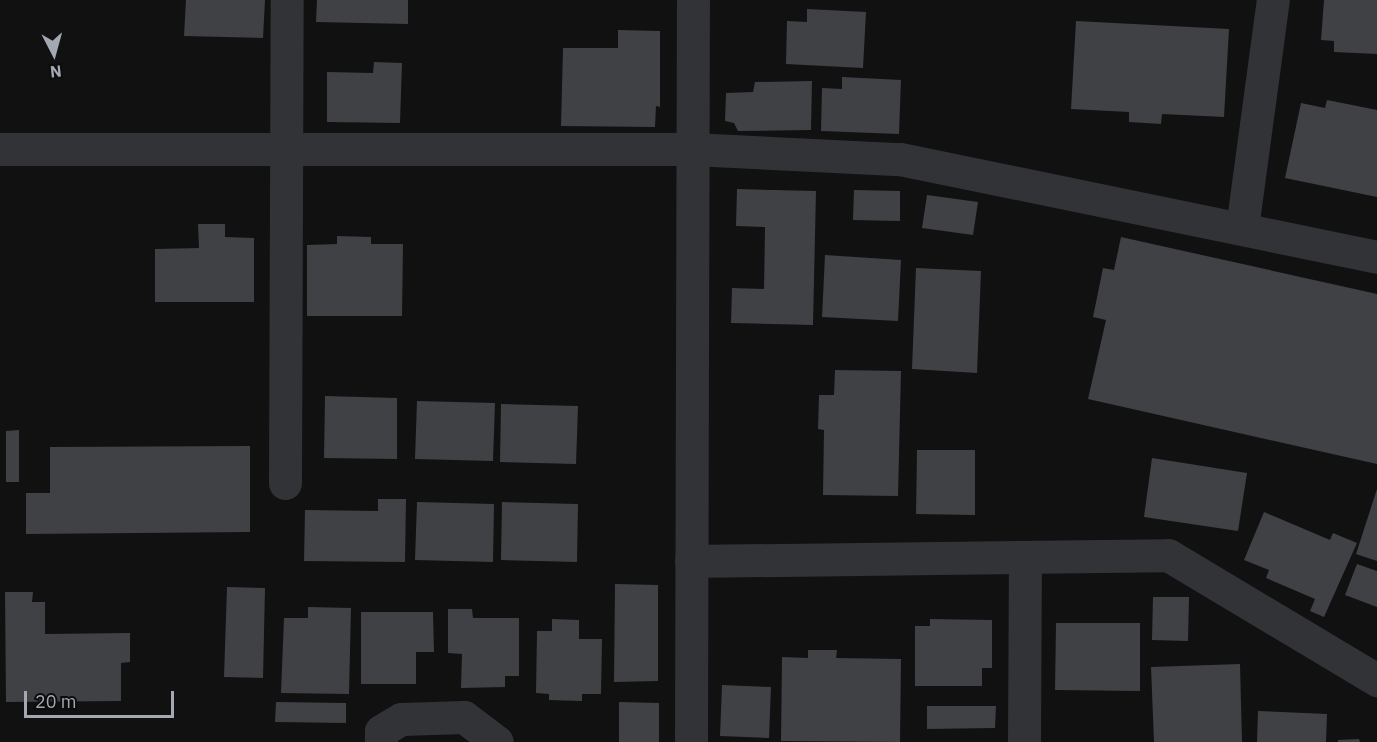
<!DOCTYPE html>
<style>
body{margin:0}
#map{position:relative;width:1377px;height:742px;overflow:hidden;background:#111112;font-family:"IBM Plex Sans",sans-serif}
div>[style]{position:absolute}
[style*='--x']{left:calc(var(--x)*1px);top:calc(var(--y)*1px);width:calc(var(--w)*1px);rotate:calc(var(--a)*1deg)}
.building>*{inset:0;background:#404145}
.minor>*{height:33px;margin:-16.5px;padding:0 16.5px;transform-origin:16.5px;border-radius:16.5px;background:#323337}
span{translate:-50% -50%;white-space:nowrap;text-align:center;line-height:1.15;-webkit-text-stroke:4.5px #0c0c0d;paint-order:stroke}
.north{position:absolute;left:24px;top:24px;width:60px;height:60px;-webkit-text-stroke:4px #0c0c0d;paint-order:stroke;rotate:174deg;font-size:16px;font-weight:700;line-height:24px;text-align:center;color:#a3a8b2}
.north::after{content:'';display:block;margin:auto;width:21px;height:27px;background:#a3a8b2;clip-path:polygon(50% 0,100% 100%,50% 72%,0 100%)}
.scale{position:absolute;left:24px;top:691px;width:150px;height:27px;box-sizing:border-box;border:3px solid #a3a8b2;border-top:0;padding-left:8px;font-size:18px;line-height:21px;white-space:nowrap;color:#a3a8b2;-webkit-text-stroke:4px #0c0c0d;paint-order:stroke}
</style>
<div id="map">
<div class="building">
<i style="clip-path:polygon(186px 0,265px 0,263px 38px,184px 36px)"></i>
<i style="clip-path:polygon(317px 0,408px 0,408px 24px,316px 22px)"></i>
<i style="clip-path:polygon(1324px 0,1377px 0,1377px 54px,1334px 52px,1334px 41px,1321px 40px)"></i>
<i style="clip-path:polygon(807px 9px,866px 12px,863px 68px,786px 64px,787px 21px,807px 22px)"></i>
<i style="clip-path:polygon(1076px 21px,1229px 29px,1224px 117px,1162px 114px,1161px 124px,1129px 122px,1129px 112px,1071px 109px)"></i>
<i style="clip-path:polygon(618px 30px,660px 31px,660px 107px,656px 106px,655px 127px,561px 126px,563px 48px,618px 48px)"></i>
<i style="clip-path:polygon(374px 62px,402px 63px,400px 123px,327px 122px,327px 72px,373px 73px)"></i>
<i style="clip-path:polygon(842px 77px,901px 80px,899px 134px,821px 131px,822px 88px,842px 89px)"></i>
<i style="clip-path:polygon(812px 81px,811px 130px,738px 131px,734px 123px,725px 121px,726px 93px,753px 92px,755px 82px)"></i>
<i style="clip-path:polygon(1327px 100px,1377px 110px,1377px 197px,1285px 178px,1301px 103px,1325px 108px)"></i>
<i style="clip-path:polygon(737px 189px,816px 191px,813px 325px,731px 323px,732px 288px,764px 289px,765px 227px,736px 226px)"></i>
<i style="clip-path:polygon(854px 190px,900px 191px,900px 221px,853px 220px)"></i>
<i style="clip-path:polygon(927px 195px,978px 202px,973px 235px,922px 228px)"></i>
<i style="clip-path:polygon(198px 224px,225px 224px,225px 237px,254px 238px,254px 302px,155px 302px,155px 249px,199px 248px)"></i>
<i style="clip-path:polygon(337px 236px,371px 237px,371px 244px,403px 244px,402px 316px,307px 316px,307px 245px,337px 244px)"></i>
<i style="clip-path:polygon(1121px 237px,1377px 294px,1377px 464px,1088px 399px,1106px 320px,1093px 317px,1103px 268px,1114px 270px)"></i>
<i style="clip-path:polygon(825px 255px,901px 260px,898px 321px,822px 317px)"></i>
<i style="clip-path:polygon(916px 268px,981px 271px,977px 373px,912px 369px)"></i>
<i style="clip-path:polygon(835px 370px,901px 371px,898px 496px,823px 495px,824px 430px,818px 429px,819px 395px,834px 395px)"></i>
<i style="clip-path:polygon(325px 396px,397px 398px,397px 459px,324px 458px)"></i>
<i style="clip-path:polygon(417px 401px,495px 403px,493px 461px,415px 459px)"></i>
<i style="clip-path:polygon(501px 404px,578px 406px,576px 464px,500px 462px)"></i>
<i style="clip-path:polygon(19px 430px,19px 482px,6px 482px,6px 431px)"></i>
<i style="clip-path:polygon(250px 446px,250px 532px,26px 534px,26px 493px,50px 493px,50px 447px)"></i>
<i style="clip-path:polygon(917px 450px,975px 450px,975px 515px,916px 514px)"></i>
<i style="clip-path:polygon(1152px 458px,1247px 473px,1238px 531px,1144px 517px)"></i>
<i style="clip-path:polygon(1377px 489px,1377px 561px,1356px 554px)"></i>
<i style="clip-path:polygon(378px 499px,406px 499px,405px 562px,304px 561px,305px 510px,378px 511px)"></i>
<i style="clip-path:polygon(417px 502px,494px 504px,493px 562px,415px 560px)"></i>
<i style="clip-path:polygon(502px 502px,578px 504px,577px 562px,501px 560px)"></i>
<i style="clip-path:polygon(1264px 512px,1330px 540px,1333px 533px,1357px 543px,1324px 617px,1310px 611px,1315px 599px,1266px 578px,1269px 570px,1244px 560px)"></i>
<i style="clip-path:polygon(1357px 564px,1377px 571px,1377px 607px,1345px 595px)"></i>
<i style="clip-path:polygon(615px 584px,658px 585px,658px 681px,614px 682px)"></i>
<i style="clip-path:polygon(227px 587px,265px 588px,263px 678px,224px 677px)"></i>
<i style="clip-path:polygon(5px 592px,33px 592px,32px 602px,45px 602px,45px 634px,130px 633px,130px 662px,121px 663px,121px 701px,6px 702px)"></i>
<i style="clip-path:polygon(1153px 597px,1189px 597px,1188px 641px,1152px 640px)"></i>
<i style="clip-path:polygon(308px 607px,351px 608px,349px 694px,281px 693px,284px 618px,308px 618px)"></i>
<i style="clip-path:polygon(448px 609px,472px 609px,473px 618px,519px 618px,519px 676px,505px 676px,505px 687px,461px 688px,462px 654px,448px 653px)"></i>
<i style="clip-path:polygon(361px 612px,433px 612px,434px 652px,416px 652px,416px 684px,361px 684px)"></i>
<i style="clip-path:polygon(552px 619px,579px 620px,579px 639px,602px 639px,601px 694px,582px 694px,582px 701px,549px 700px,549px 694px,536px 693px,537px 631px,552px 631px)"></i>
<i style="clip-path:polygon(930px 619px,992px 620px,992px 668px,982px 668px,982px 686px,915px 686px,915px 626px,930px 626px)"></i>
<i style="clip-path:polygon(1056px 623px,1140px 623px,1140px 691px,1055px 690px)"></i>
<i style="clip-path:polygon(808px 650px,837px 650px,836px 658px,901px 659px,900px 742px,781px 741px,782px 657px,808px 658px)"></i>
<i style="clip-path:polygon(1240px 664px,1242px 742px,1154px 742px,1151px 667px)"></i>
<i style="clip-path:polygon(722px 685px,771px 687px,769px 738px,720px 736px)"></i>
<i style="clip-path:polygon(276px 702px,346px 703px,346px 723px,275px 722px)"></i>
<i style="clip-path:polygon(619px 702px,659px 703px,659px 742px,619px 742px)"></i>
<i style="clip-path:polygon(927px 706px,996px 706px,995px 728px,927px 729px)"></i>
<i style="clip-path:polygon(1258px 711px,1327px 714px,1326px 742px,1257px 742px)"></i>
<i style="clip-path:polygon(1359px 739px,1360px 742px,1338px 742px,1338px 740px)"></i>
</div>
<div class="minor">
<i style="--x:0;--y:149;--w:692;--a:0"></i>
<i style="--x:692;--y:149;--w:208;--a:2.8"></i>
<i style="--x:900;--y:159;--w:487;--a:11.6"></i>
<i style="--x:1242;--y:228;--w:230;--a:-82.3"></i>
<i style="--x:285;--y:483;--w:483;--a:-89.8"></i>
<i style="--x:691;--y:561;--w:477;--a:-0.7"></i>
<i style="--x:1168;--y:555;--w:244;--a:30.9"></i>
<i style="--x:381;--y:742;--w:11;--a:-90"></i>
<i style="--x:381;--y:731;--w:23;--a:-31"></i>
<i style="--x:401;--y:719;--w:63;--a:-1.8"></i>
<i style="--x:464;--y:717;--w:41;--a:37.1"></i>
<i style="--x:691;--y:742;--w:742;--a:-89.85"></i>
<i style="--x:1024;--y:742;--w:185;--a:-89.7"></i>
</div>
<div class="north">N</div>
<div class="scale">20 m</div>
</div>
